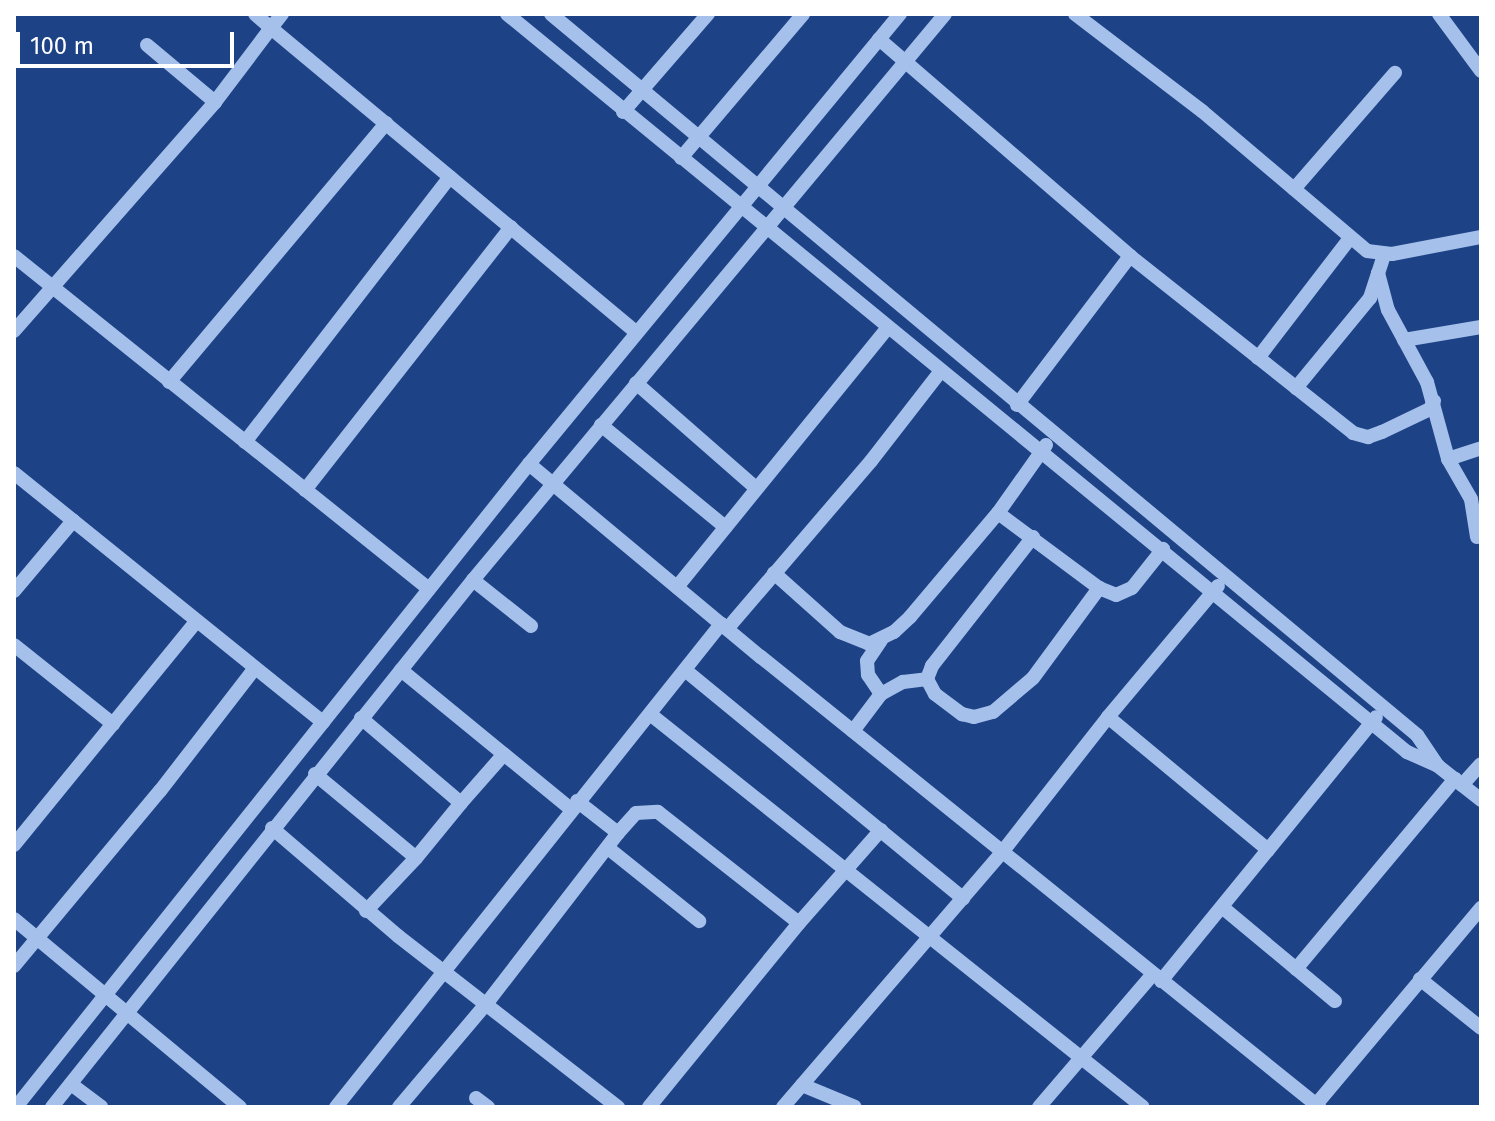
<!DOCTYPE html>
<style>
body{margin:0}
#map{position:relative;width:1495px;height:1121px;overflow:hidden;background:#1d4386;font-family:"Fira Sans",sans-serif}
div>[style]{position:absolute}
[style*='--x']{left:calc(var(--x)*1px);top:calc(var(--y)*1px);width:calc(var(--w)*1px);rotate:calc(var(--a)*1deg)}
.minor>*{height:14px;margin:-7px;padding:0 7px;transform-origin:7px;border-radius:7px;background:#a5c0eb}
span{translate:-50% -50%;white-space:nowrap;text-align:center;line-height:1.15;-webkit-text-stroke:6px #1d4386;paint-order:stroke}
.frame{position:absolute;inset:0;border:16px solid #fff;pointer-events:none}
.scale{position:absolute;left:16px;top:32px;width:218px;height:36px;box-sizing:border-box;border:4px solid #fff;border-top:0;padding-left:10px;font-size:24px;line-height:28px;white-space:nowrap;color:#fff;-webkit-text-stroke:6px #1d4386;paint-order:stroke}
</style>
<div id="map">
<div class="minor">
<i style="--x:282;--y:14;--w:18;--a:128"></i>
<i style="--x:271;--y:28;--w:475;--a:39.8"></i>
<i style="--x:507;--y:14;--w:1164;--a:39.35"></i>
<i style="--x:1407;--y:752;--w:34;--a:24"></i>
<i style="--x:1438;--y:766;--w:55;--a:38.3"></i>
<i style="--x:551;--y:14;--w:1127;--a:39.78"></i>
<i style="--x:1417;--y:735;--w:37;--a:56"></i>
<i style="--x:1075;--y:14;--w:160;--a:37.4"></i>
<i style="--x:1202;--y:111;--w:216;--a:40.3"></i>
<i style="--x:1367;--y:251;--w:25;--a:7"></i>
<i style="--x:1392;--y:254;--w:91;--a:-10.8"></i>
<i style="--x:1439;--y:14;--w:71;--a:53.6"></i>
<i style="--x:879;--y:39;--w:332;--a:40.8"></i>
<i style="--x:147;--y:45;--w:89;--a:40"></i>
<i style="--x:623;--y:112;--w:130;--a:-49.1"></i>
<i style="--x:681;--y:158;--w:189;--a:-49.7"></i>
<i style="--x:1294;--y:189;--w:154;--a:-49"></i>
<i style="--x:1384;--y:255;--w:19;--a:108"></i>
<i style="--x:1378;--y:273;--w:38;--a:75"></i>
<i style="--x:1388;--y:310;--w:82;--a:61.6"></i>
<i style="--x:1427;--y:382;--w:80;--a:74.7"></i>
<i style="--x:14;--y:256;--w:532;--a:38.74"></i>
<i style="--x:14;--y:331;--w:305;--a:-48.7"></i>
<i style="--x:215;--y:102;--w:93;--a:-52.9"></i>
<i style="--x:271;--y:28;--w:21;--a:-139"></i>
<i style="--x:1404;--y:340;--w:78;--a:-9.6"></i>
<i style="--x:1258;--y:358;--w:151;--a:-52.5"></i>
<i style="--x:169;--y:382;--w:338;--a:-50"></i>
<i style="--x:636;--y:383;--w:159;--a:41.2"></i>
<i style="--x:1296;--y:388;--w:117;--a:-50.6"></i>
<i style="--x:1370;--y:298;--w:26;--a:-72"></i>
<i style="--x:1017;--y:405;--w:187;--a:-52.8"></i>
<i style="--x:1130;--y:256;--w:285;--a:38.4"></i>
<i style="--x:1353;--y:433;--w:16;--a:15"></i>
<i style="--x:1368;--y:437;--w:15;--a:-20"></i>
<i style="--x:1382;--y:432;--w:53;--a:-25.6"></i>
<i style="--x:1430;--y:409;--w:9;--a:-63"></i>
<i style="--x:601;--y:425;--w:161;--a:39.4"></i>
<i style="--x:245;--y:442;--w:335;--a:-52.3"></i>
<i style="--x:1046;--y:445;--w:83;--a:125.2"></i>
<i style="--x:998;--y:513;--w:126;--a:36.6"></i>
<i style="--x:1099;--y:588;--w:18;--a:22"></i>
<i style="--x:1116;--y:595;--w:17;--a:-24"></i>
<i style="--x:1132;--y:588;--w:50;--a:-51.5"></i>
<i style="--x:529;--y:464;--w:302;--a:39.8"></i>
<i style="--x:761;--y:657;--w:717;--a:38.88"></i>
<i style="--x:14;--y:473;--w:397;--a:38.9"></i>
<i style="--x:305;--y:490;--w:334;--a:-51.9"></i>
<i style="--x:1033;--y:537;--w:164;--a:128.1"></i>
<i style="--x:932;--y:666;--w:14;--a:111"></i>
<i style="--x:927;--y:679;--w:17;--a:62"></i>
<i style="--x:935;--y:694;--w:34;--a:37"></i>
<i style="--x:962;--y:714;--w:12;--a:14"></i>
<i style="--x:974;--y:717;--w:20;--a:-15"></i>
<i style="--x:993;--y:712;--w:52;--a:-40.4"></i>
<i style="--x:1033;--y:678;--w:112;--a:-53.7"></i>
<i style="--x:1477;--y:537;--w:38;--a:-99"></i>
<i style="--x:1471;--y:499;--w:46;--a:-119.9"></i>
<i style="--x:1448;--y:459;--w:35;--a:-18"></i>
<i style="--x:774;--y:573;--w:89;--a:41.8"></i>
<i style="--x:840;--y:632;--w:31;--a:22"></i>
<i style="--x:869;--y:644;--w:28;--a:-26"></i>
<i style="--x:894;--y:632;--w:22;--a:-43"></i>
<i style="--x:910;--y:617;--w:136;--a:-49.8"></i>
<i style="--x:473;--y:580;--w:74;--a:38.4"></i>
<i style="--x:677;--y:587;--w:333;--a:-50.9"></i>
<i style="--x:14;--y:591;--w:92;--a:-49.9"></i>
<i style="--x:727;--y:629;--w:221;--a:-49.4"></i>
<i style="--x:871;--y:461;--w:113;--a:-52.2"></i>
<i style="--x:14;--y:645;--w:127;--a:38.6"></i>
<i style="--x:401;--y:670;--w:220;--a:39.3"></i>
<i style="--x:685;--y:670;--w:360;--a:39.4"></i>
<i style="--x:881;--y:694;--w:23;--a:-124"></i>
<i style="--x:868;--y:675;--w:14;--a:-94"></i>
<i style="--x:867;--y:661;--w:25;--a:-56"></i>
<i style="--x:650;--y:714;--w:630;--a:38.56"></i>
<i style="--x:1108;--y:717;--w:208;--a:39.7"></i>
<i style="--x:1268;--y:850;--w:171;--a:-50.9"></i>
<i style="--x:361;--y:718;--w:131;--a:40.4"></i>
<i style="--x:461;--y:803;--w:65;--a:-48.7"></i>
<i style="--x:853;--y:731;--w:46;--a:-52.9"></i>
<i style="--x:881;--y:694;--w:25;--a:-29"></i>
<i style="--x:903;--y:682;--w:24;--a:-7"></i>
<i style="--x:315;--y:774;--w:131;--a:39.7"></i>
<i style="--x:416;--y:858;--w:71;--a:-50.7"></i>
<i style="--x:1462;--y:785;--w:28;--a:-48"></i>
<i style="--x:272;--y:828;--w:166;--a:40.6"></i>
<i style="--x:398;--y:936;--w:279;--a:37.9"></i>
<i style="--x:618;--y:833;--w:27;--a:-48"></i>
<i style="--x:636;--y:813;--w:22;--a:-3"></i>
<i style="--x:658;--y:812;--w:179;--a:38.2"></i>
<i style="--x:14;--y:845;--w:289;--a:-50.8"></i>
<i style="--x:608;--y:848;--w:117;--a:38.7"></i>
<i style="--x:1222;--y:907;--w:147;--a:39.8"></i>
<i style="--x:366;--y:911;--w:73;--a:-46.7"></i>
<i style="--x:14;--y:919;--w:294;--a:39.8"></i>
<i style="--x:14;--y:966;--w:228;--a:-50.2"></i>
<i style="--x:160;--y:791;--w:155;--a:-52.3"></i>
<i style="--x:1296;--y:969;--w:248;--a:-50.1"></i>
<i style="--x:1420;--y:979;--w:78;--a:38.8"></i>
<i style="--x:1161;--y:981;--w:169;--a:-50.8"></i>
<i style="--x:71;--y:1084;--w:38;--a:37"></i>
<i style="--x:802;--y:1085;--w:57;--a:22.5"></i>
<i style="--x:476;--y:1098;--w:15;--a:37"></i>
<i style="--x:16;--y:1107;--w:823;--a:-51.42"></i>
<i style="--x:529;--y:464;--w:583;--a:-50.5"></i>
<i style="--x:52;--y:1107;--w:675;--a:-51.38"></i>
<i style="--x:473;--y:580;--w:737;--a:-50.17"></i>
<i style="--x:336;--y:1107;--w:618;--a:-51.44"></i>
<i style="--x:399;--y:1107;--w:136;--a:-49.8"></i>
<i style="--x:487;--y:1003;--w:215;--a:-52.4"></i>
<i style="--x:618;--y:833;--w:52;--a:-142"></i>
<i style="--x:649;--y:1107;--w:237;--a:-50.8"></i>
<i style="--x:799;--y:923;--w:124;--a:-48.6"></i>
<i style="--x:783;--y:1107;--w:338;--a:-49.3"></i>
<i style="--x:1003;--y:851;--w:170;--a:-51.9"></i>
<i style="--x:1108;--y:717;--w:171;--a:-50"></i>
<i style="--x:1039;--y:1107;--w:175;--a:-49.4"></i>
<i style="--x:1314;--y:1107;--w:260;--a:-50"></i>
</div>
<div class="frame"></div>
<div class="scale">100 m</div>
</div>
